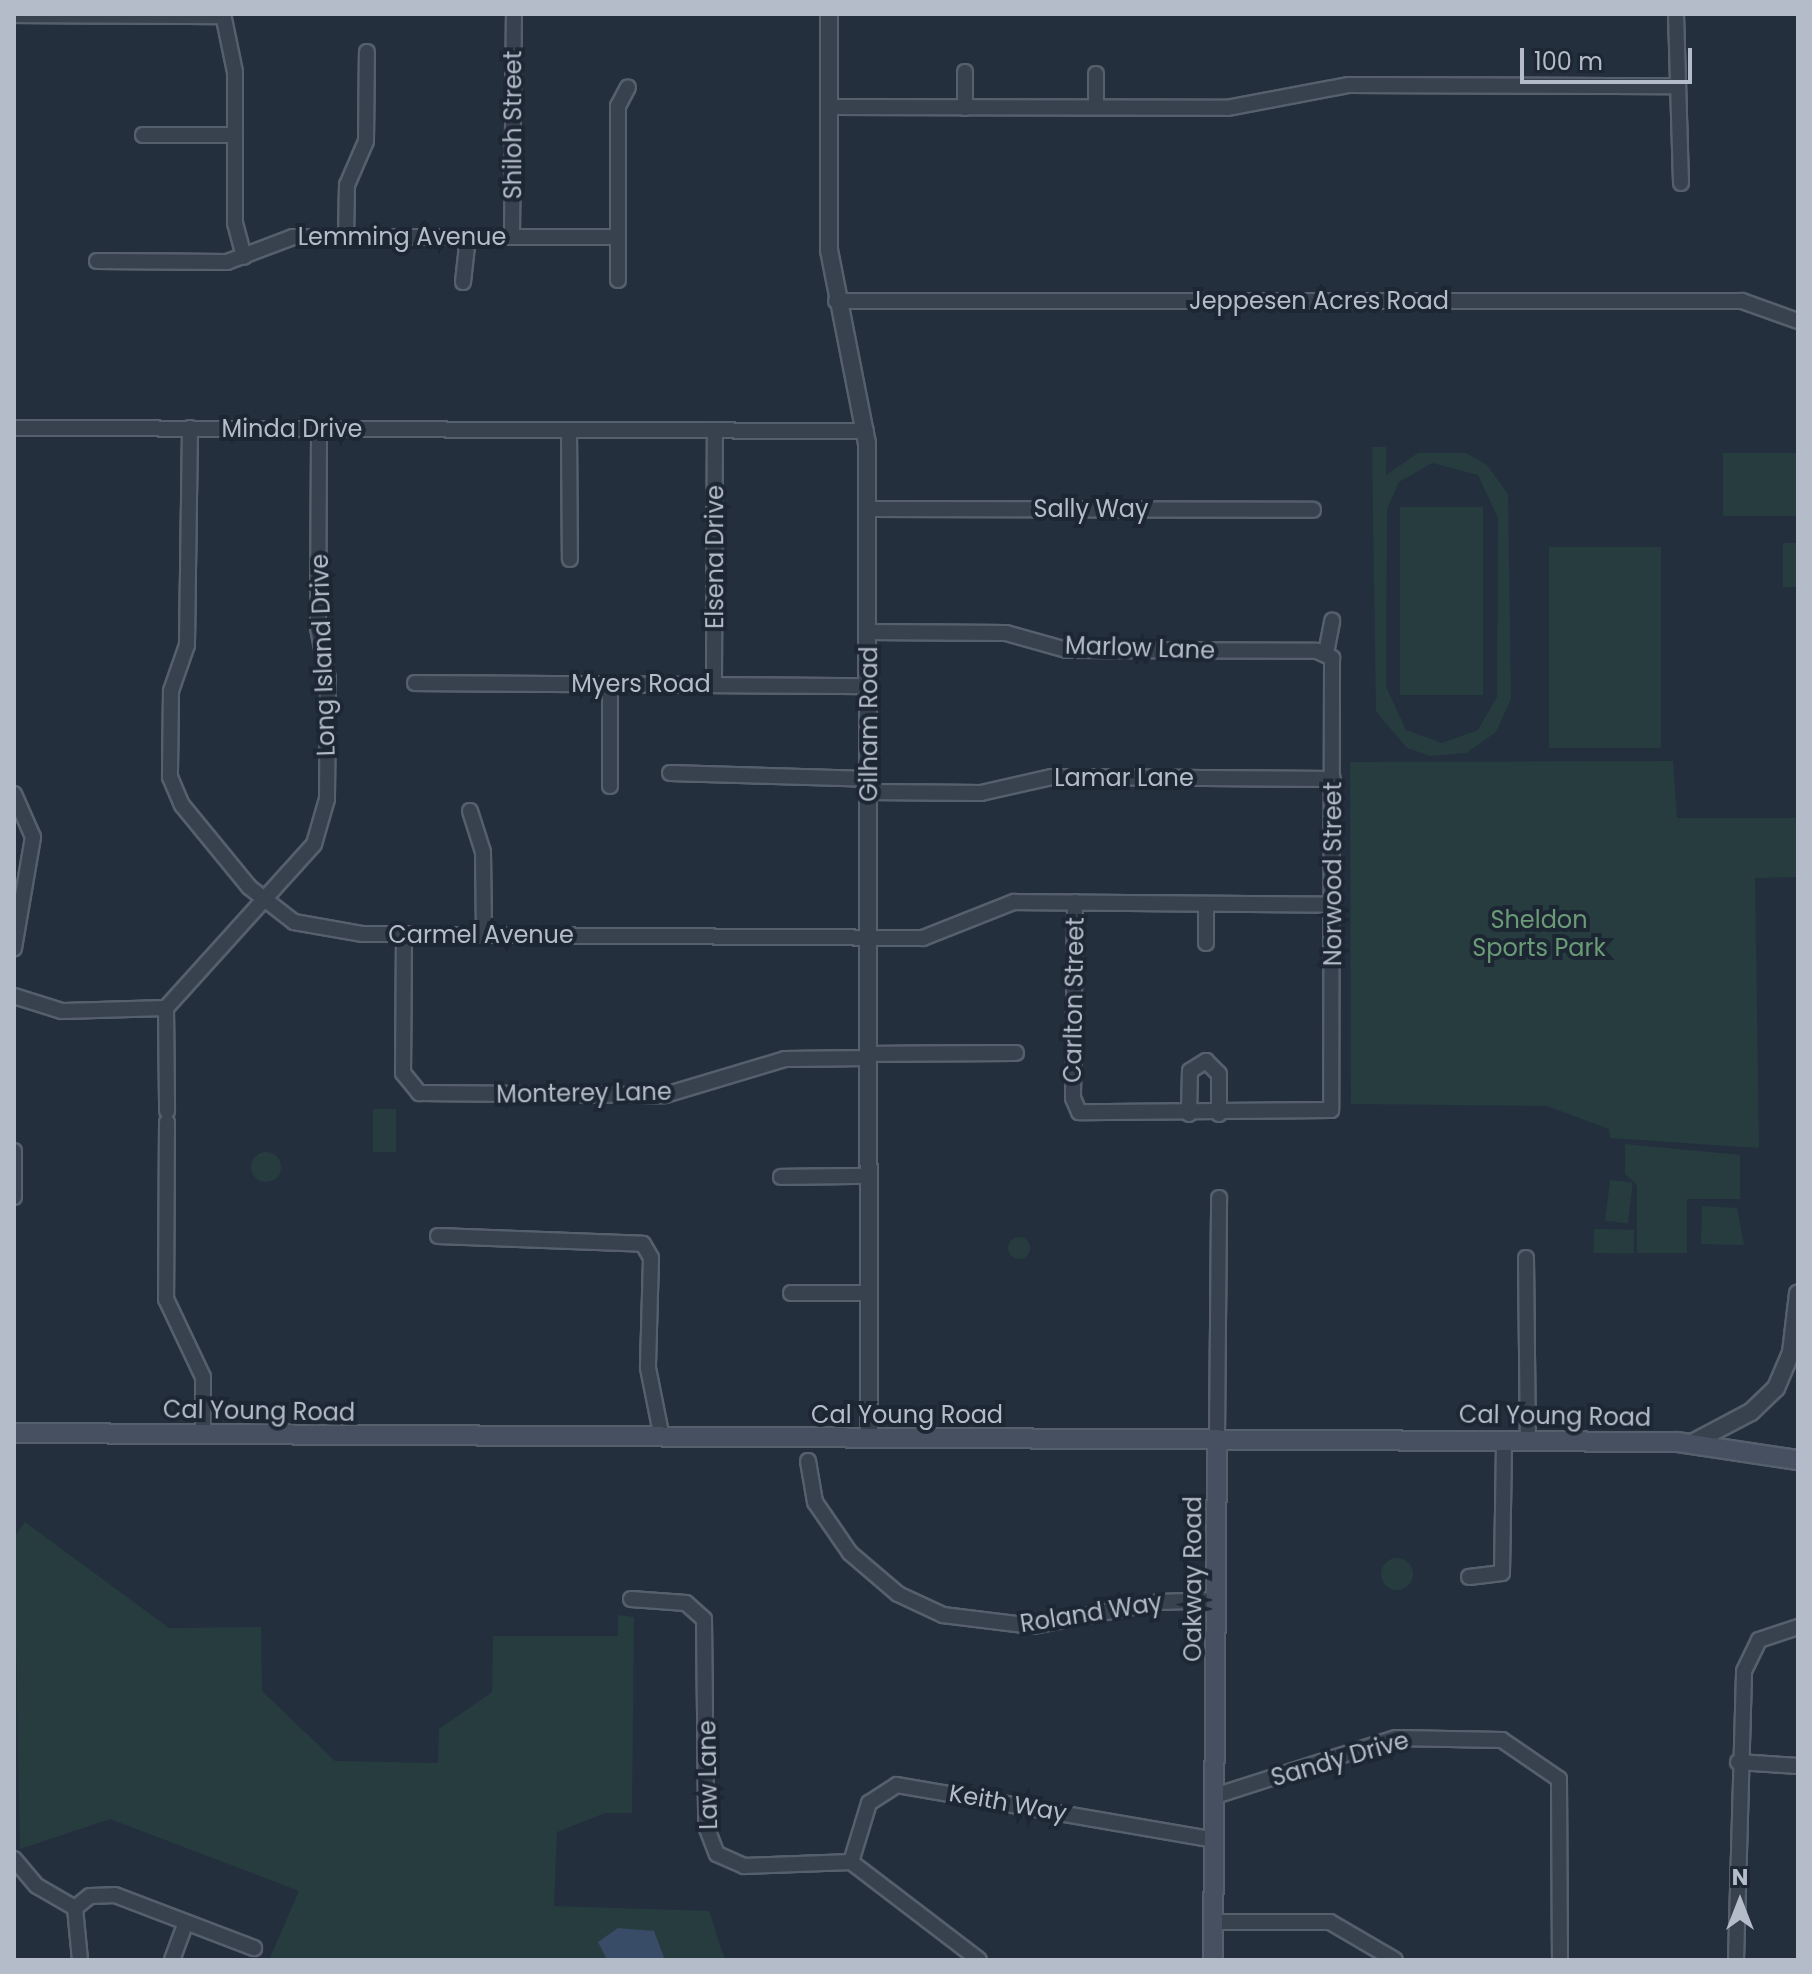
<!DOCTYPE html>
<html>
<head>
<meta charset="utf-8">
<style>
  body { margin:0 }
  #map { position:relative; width:1812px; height:1974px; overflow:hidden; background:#242f3e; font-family:Poppins,sans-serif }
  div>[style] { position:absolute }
  .green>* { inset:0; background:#263c3f; transform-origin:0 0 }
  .round { border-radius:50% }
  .water>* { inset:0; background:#394c67 }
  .roads { filter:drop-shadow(2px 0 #565f6c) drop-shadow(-2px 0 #565f6c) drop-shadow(0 2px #565f6c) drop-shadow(0 -2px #565f6c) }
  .minor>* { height:14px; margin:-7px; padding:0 7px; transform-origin:7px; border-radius:7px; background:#38414e }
  .tertiary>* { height:16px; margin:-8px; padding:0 8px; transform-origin:8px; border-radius:8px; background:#38414e }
  .secondary>* { height:18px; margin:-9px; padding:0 9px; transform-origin:9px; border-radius:9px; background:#465061 }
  span { translate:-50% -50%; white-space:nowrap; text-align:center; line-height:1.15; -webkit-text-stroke:8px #1d2633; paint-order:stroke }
  .street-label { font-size:24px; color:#b4bcc9 }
  .park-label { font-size:24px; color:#6b9a76 }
  .frame { position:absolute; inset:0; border:16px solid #b4bcc9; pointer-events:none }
  .north { position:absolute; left:1700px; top:1862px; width:80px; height:80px; -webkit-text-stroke:6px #1d2633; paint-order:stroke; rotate:0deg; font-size:22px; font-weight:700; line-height:32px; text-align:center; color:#b4bcc9 }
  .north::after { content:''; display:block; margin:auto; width:28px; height:36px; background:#b4bcc9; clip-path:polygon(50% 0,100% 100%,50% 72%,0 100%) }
  .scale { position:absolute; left:1520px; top:48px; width:172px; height:36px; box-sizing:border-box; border:4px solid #b4bcc9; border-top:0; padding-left:10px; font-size:24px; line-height:28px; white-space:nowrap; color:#b4bcc9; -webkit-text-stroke:6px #1d2633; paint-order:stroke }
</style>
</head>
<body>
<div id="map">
  <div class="green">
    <div style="clip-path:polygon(evenodd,1372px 447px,1386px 447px,1386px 475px,1418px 453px,1466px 453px,1487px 465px,1508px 494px,1511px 699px,1496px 732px,1466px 753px,1430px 756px,1407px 748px,1376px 711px,1372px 447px,1432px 463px,1478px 475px,1498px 518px,1497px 697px,1478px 730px,1442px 743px,1406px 730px,1386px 687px,1387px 509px,1399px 482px,1432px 463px)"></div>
    <div style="left:1798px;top:453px;width:63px;height:75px;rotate:90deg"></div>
    <div style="left:1400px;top:507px;width:83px;height:188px"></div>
    <div style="left:1783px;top:543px;width:15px;height:44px"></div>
    <div style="left:1661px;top:547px;width:201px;height:112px;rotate:90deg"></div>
    <div style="clip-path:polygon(1673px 761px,1677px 818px,1798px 818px,1798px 877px,1755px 878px,1759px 1148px,1610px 1138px,1609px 1129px,1547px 1106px,1351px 1104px,1350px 762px)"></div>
    <div style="left:373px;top:1109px;width:23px;height:43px"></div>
    <div style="clip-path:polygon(1625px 1144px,1740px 1155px,1740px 1199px,1687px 1199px,1687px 1253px,1637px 1253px,1637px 1185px,1625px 1174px)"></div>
    <div class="round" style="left:251px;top:1152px;width:30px;height:30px"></div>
    <div style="left:1610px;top:1180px;width:23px;height:41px;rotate:7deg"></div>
    <div style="clip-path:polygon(1702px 1206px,1737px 1208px,1744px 1245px,1701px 1244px)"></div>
    <div style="left:1594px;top:1229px;width:40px;height:24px;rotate:1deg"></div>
    <div class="round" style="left:1008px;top:1237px;width:22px;height:22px"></div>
    <div style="clip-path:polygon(25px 1522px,169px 1628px,261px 1627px,262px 1691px,335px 1761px,438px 1763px,439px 1729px,492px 1692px,493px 1636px,618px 1636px,618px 1615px,634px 1617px,632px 1813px,605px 1813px,557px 1832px,554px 1906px,709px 1911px,725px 1960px,269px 1960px,299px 1891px,110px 1819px,20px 1849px,14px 1537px)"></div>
    <div class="round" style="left:1381px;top:1558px;width:32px;height:32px"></div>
  </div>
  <div class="water">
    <div style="clip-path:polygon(618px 1928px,654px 1931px,665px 1960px,607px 1960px,598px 1942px)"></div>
  </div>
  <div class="roads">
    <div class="minor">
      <div style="left:223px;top:14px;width:59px;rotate:78.3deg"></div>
      <div style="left:235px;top:72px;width:151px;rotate:90deg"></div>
      <div style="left:235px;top:223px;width:35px;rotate:75deg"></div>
      <div style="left:1676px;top:14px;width:169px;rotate:88.3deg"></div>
      <div style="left:14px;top:15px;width:209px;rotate:0.3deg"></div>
      <div style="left:1096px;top:74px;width:33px;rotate:90deg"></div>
      <div style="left:829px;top:107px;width:398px;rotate:0.1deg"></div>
      <div style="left:1227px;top:108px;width:124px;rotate:-10.7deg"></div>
      <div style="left:1349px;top:85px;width:327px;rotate:0.2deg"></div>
      <div style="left:965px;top:108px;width:36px;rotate:-90deg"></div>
      <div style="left:143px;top:135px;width:91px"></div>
      <div style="left:346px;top:237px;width:52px;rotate:-88.9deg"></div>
      <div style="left:347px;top:185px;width:48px;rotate:-66.6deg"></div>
      <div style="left:366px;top:141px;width:89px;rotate:-89.4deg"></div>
      <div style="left:512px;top:237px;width:223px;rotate:-89.5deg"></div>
      <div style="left:97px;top:261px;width:130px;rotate:0.4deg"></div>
      <div style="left:227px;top:262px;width:71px;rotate:-20.7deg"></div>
      <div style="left:293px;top:237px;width:324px"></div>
      <div style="left:618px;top:280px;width:174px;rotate:-90deg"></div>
      <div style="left:618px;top:106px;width:21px;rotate:-62deg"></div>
      <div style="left:463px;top:282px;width:45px;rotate:-83.7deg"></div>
      <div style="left:836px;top:301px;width:906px"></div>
      <div style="left:1742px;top:301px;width:59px;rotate:19.7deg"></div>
      <div style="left:14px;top:428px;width:852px;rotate:0.2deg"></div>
      <div style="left:190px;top:428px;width:217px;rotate:90.8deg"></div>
      <div style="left:187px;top:645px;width:49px;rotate:109.2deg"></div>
      <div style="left:171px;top:691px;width:86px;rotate:90.7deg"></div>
      <div style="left:170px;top:777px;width:30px;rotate:67deg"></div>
      <div style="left:182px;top:805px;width:106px;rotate:50.7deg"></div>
      <div style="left:249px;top:887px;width:57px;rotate:37.9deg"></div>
      <div style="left:294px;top:922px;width:70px;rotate:9.9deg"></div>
      <div style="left:363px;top:934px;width:560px;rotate:0.41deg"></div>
      <div style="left:923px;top:938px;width:98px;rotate:-21.6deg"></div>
      <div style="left:1014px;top:902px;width:319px;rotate:0.5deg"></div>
      <div style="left:569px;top:430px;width:129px;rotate:89.6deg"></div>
      <div style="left:868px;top:509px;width:445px;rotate:0.1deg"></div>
      <div style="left:868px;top:632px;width:138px;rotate:0.4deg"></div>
      <div style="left:1006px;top:633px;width:63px;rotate:15.6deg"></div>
      <div style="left:1067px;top:650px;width:250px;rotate:0.2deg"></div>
      <div style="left:1317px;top:651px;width:17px;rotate:25deg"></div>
      <div style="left:1332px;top:658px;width:452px;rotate:90.1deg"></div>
      <div style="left:1331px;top:1110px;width:252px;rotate:179.5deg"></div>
      <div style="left:1079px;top:1112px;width:15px;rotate:-113deg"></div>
      <div style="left:1073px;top:1098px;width:196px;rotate:-89.4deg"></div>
      <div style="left:1326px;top:653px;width:33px;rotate:-79deg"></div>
      <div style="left:415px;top:683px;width:453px;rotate:0.4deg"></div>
      <div style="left:610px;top:684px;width:102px;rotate:90deg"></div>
      <div style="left:714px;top:685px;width:255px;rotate:-89.8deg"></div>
      <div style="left:670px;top:773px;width:198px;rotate:1.7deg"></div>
      <div style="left:869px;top:792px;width:112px;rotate:0.5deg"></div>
      <div style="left:981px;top:793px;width:73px;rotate:-12.7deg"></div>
      <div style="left:1052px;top:777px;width:281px;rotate:0.4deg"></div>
      <div style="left:14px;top:794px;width:47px;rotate:66.2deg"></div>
      <div style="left:33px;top:837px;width:113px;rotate:99.7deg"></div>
      <div style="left:470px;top:811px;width:43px;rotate:72.4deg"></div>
      <div style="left:483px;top:852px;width:82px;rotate:89.3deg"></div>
      <div style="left:404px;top:935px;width:138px;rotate:90.4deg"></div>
      <div style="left:403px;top:1073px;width:26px;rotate:51deg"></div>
      <div style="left:419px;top:1093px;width:246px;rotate:0.5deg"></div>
      <div style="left:665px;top:1095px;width:125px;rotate:-16.7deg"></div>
      <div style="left:785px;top:1059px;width:82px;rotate:-0.7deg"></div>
      <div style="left:1206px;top:943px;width:39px;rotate:-90deg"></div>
      <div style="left:14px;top:996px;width:50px;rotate:17.4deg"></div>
      <div style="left:62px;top:1011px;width:104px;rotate:-1.7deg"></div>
      <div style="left:166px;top:1008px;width:221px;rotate:-47.9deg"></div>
      <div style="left:314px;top:844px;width:47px;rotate:-73.9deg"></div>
      <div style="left:327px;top:799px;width:120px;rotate:-89.5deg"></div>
      <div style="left:328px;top:679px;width:52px;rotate:-101.1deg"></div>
      <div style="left:318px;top:628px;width:200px;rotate:-89.7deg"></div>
      <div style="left:166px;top:1008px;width:103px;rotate:89.4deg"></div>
      <div style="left:867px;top:1054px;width:149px;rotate:-0.4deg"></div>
      <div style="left:1189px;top:1114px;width:43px;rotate:-88.7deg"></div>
      <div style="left:1190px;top:1071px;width:19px;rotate:-32deg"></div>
      <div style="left:1206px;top:1061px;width:18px;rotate:45deg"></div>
      <div style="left:1219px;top:1074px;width:40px;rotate:90deg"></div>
      <div style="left:167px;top:1122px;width:177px;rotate:90.3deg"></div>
      <div style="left:166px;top:1299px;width:86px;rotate:64.6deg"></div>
      <div style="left:203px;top:1377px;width:57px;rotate:90deg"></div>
      <div style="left:14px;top:1151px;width:46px;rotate:90deg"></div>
      <div style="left:781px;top:1177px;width:86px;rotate:-0.7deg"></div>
      <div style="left:438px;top:1236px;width:205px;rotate:2.2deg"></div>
      <div style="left:643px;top:1244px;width:16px;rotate:60deg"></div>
      <div style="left:651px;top:1258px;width:110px;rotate:91.6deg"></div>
      <div style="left:648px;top:1368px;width:71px;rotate:78.7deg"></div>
      <div style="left:1526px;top:1258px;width:182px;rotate:89.4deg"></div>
      <div style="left:791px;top:1293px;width:78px"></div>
      <div style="left:1217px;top:1439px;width:241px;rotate:-89.5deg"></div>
      <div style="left:808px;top:1461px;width:42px;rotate:80.3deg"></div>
      <div style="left:815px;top:1502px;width:62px;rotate:55.5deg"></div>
      <div style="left:850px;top:1553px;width:63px;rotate:40.5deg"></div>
      <div style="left:898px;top:1594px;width:50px;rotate:25deg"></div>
      <div style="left:943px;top:1615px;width:90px;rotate:7deg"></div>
      <div style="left:1032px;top:1626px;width:129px;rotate:-10.7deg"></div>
      <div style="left:1159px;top:1602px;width:59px;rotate:-1.9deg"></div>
      <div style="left:1469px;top:1577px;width:33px;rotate:-7deg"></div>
      <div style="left:1502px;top:1573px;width:133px;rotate:-89.1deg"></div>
      <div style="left:631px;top:1599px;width:55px;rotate:4.2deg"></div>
      <div style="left:686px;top:1603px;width:24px;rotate:42deg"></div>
      <div style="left:704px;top:1619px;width:207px;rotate:89.4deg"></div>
      <div style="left:706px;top:1826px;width:30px;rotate:69deg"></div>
      <div style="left:717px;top:1854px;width:30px;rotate:24deg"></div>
      <div style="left:744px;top:1866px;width:107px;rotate:-2.1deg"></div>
      <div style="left:851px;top:1862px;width:161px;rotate:37.4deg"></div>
      <div style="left:1738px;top:1762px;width:60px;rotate:3.8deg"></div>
      <div style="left:1215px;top:1796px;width:190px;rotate:-17.8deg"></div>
      <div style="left:1396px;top:1738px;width:106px;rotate:1.1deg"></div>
      <div style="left:1502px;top:1740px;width:69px;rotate:34.4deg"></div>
      <div style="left:1559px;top:1779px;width:181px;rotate:89.7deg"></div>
      <div style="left:14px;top:1859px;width:35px;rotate:50deg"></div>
      <div style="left:37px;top:1886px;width:44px;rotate:30.1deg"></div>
      <div style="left:75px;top:1908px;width:52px;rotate:84.5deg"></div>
      <div style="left:851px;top:1862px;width:62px;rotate:-73deg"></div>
      <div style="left:869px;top:1803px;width:33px;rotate:-33deg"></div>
      <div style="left:897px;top:1785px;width:322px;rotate:9.8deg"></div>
      <div style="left:75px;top:1908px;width:19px;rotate:-39deg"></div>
      <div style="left:90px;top:1896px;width:25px;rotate:-2deg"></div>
      <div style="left:115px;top:1895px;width:149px;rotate:20.9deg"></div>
      <div style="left:1213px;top:1922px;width:117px"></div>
      <div style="left:1330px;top:1922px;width:75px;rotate:30.3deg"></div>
      <div style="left:172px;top:1960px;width:40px;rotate:-69.8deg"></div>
      <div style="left:1736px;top:1960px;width:289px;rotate:-88.4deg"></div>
      <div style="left:1744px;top:1671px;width:34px;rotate:-64deg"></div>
      <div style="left:1759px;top:1640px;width:41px;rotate:-18.4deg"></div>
    </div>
    <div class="tertiary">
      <div style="left:829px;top:14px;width:236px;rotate:90deg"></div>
      <div style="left:829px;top:250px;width:197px;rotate:78.9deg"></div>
      <div style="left:867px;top:443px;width:996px;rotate:89.88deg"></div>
      <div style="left:1694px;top:1442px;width:64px;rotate:-27.8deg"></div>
      <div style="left:1751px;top:1412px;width:35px;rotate:-44deg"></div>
      <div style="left:1776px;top:1388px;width:38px;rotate:-67deg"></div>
      <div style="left:1791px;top:1353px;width:60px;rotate:-83.3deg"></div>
    </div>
    <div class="secondary">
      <div style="left:14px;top:1433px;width:1663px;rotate:0.31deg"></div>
      <div style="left:1677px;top:1442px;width:122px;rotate:8.5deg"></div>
      <div style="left:1213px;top:1960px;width:521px;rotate:-89.56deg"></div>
    </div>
  </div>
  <div class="street-label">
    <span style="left:513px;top:125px;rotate:-90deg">Shiloh Street</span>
    <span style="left:402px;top:237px">Lemming Avenue</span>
    <span style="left:1319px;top:301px">Jeppesen Acres Road</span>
    <span style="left:292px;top:429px">Minda Drive</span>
    <span style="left:1091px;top:509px">Sally Way</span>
    <span style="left:715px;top:557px;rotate:-90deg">Elsena Drive</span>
    <span style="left:1140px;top:648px;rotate:2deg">Marlow Lane</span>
    <span style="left:323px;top:655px;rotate:-92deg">Long Island Drive</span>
    <span style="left:641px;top:684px">Myers Road</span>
    <span style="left:869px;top:724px;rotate:-90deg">Gilham Road</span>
    <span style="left:1124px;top:778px">Lamar Lane</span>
    <span style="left:1333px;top:874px;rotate:-90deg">Norwood Street</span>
    <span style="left:481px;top:935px">Carmel Avenue</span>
    <span style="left:1074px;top:1000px;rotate:-89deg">Carlton Street</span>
    <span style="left:584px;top:1093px;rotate:-1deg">Monterey Lane</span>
    <span style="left:259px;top:1411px;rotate:1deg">Cal Young Road</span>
    <span style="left:907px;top:1415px">Cal Young Road</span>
    <span style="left:1555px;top:1416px;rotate:1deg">Cal Young Road</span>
    <span style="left:1193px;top:1579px;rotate:-90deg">Oakway Road</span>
    <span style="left:1091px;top:1613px;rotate:-9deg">Roland Way</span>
    <span style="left:1340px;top:1759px;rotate:-16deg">Sandy Drive</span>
    <span style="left:708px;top:1775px;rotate:-91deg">Law Lane</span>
    <span style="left:1008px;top:1803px;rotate:10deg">Keith Way</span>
  </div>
  <div class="park-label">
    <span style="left:1539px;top:934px">Sheldon<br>Sports Park</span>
  </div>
  <div class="frame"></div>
  <div class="north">N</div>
  <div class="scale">100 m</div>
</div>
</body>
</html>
